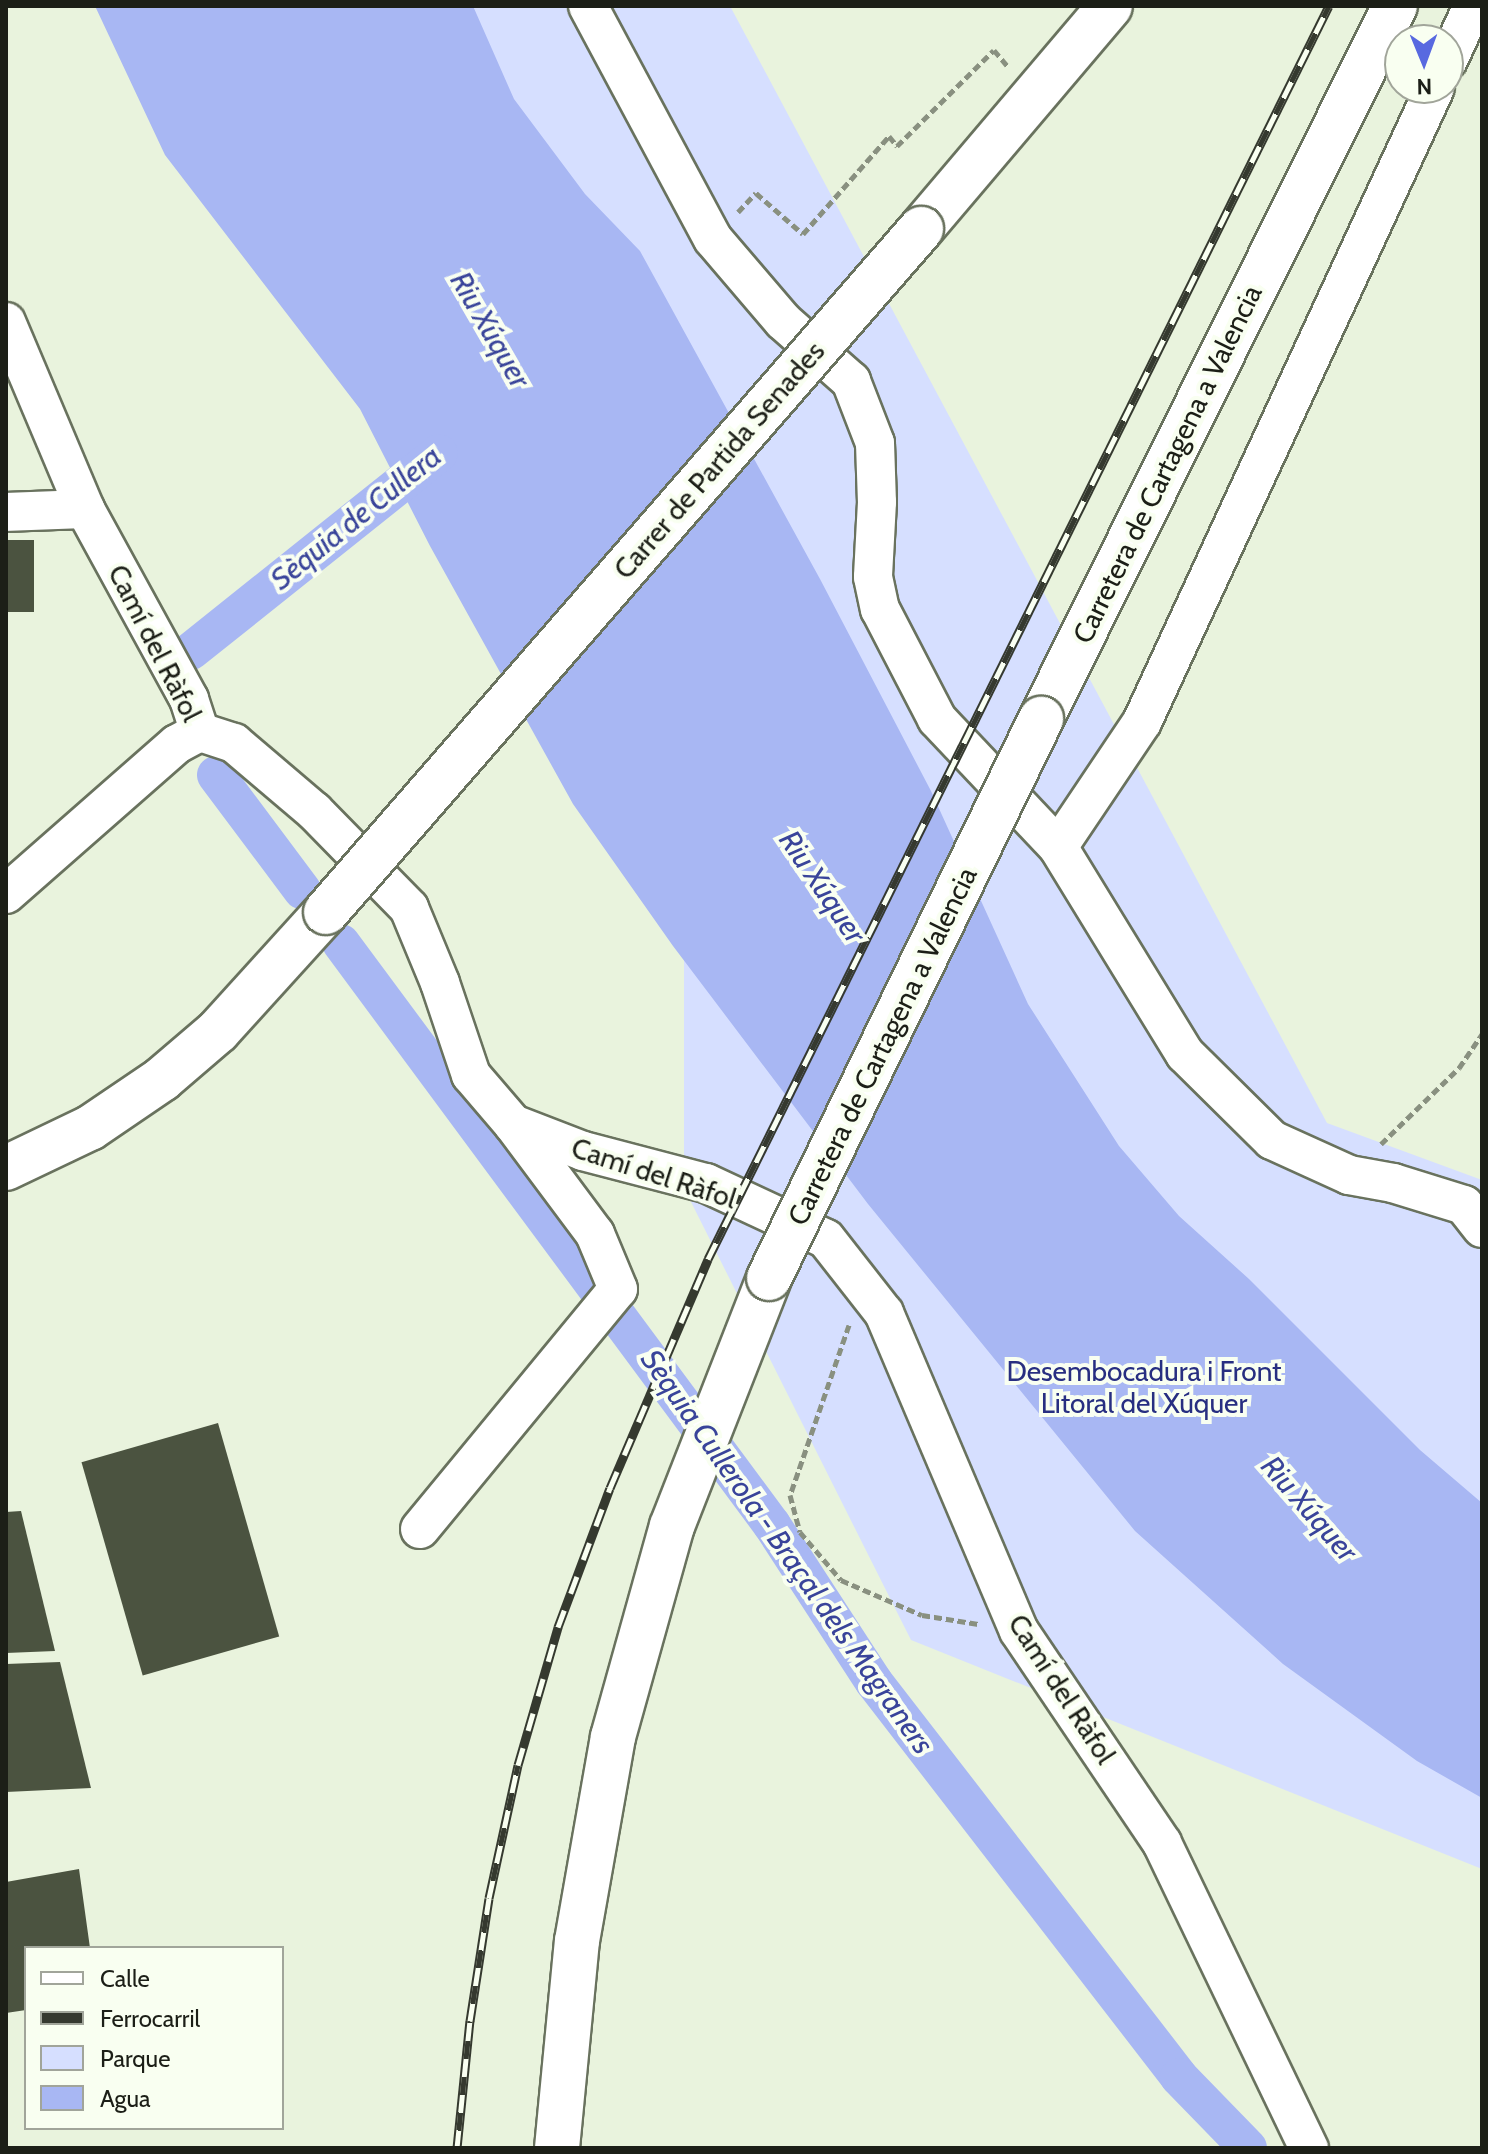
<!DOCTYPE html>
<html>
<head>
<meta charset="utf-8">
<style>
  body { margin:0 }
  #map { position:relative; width:1488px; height:2154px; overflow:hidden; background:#e9f3dd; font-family:Cabin,sans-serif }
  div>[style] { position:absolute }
  .green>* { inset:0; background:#d6dfff }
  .water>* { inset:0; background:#a8b7f3 }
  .canal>* { height:38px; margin:-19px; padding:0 19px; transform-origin:19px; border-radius:19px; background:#a8b7f3 }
  .building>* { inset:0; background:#4b5340; transform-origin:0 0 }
  .path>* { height:5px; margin-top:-2.5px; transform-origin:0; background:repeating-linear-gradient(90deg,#899080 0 8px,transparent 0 12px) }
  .roads { filter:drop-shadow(2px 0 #69725e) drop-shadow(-2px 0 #69725e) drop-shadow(0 2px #69725e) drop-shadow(0 -2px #69725e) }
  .street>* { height:38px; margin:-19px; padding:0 19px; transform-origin:19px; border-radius:19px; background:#fff }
  .secondary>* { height:44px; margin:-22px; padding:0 22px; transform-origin:22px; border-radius:22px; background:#fff }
  .highway>* { height:44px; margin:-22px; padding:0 22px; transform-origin:22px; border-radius:22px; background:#fff }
  .rail>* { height:9px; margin-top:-4.5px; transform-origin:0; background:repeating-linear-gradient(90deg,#f9fff1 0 18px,#35392f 0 36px); box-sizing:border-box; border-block:2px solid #35392f }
  .bridges { filter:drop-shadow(2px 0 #69725e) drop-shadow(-2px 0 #69725e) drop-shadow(0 2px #69725e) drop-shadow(0 -2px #69725e) }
  .secondary-bridge>* { height:44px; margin:-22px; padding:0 22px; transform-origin:22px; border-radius:22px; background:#fff }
  .highway-bridge>* { height:44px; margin:-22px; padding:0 22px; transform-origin:22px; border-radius:22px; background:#fff }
  span { translate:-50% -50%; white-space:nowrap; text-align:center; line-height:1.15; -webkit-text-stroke:8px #f9fff1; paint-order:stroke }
  .street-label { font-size:28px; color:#1c1f17 }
  .park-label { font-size:28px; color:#272e81 }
  .water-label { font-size:30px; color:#39449a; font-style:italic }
  .frame { position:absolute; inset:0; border:8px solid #1c1f17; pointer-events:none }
  .legend { position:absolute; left:24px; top:1946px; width:260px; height:184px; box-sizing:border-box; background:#f9fff1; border:2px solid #a1a59a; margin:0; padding:10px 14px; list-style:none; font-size:24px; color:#1c1f17 }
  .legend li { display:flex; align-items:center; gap:16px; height:40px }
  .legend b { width:40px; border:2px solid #a1a59a }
  .north { position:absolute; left:1384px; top:24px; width:80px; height:80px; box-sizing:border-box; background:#f9fff1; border:2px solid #a1a59a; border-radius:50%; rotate:179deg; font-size:22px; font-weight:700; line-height:32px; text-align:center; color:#1c1f17 }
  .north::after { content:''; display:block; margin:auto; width:28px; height:36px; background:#5869e0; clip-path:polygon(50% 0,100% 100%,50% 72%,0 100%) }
</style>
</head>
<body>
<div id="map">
  <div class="green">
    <div style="clip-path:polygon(183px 6px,730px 6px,1327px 1123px,1482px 1180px,1482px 1869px,911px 1640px,684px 1188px,684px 936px)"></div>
  </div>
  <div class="water">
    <div style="clip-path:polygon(95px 6px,473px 6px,514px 99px,585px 194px,640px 251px,820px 579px,931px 791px,1028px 1004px,1119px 1146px,1179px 1216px,1249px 1279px,1420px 1450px,1482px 1503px,1482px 1798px,1417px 1761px,1283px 1664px,1135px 1531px,868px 1204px,673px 946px,573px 804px,430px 546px,360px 409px,165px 155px)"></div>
  </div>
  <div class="canal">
    <div style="left:191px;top:651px;width:317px;rotate:-38.6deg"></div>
    <div style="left:216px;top:775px;width:144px;rotate:53.2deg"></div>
    <div style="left:341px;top:943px;width:724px;rotate:53.48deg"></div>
    <div style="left:772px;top:1525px;width:187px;rotate:57deg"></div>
    <div style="left:874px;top:1682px;width:499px;rotate:52.3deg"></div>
    <div style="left:1179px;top:2077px;width:99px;rotate:45.8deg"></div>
  </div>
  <div class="building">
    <div style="left:6px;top:540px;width:28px;height:72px"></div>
    <div style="left:218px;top:1423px;width:222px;height:142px;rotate:74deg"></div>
    <div style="clip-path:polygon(21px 1511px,55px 1651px,6px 1653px,6px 1512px)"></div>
    <div style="clip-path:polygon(60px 1662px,91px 1788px,6px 1792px,6px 1664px)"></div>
    <div style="clip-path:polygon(79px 1869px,90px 1948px,26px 1948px,26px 2010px,6px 2013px,6px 1882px)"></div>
  </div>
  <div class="path">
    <div style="left:738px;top:212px;width:26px;rotate:-47deg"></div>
    <div style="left:756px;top:193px;width:62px;rotate:41.1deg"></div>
    <div style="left:803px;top:234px;width:130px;rotate:-48.7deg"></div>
    <div style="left:889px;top:136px;width:13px;rotate:51deg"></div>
    <div style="left:897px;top:146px;width:136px;rotate:-44.7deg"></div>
    <div style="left:994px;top:50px;width:23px;rotate:50deg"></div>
    <div style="left:1381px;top:1144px;width:109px;rotate:-44.3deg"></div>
    <div style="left:1459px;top:1068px;width:41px;rotate:-55.9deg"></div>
    <div style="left:849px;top:1325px;width:180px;rotate:109.1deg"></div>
    <div style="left:790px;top:1495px;width:38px;rotate:75deg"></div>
    <div style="left:800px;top:1532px;width:63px;rotate:49.5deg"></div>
    <div style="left:841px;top:1580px;width:88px;rotate:23.4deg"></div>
    <div style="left:922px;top:1615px;width:57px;rotate:9.1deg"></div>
  </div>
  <div class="roads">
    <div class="street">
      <div style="left:588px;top:6px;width:264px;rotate:61.8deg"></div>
      <div style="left:713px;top:239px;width:108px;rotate:49.5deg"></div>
      <div style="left:783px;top:321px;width:91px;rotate:41.4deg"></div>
      <div style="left:851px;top:381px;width:66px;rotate:68.8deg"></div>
      <div style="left:875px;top:443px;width:59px;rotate:88.1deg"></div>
      <div style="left:877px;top:502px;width:75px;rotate:93.1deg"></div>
      <div style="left:873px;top:577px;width:33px;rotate:78deg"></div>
      <div style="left:880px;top:609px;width:124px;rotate:62.6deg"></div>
      <div style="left:937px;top:719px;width:176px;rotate:46.6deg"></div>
      <div style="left:1058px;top:847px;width:243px;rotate:58.5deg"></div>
      <div style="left:1185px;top:1054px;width:122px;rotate:44.7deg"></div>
      <div style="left:1272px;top:1140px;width:85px;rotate:24.4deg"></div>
      <div style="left:1349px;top:1175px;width:45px;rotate:10.3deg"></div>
      <div style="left:1393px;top:1183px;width:74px;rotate:17.2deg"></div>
      <div style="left:1464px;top:1205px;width:29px;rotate:52deg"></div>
      <div style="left:1448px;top:60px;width:60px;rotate:-65.2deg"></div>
      <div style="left:6px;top:322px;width:203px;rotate:67.1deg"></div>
      <div style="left:85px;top:509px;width:217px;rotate:61.3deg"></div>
      <div style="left:189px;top:699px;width:35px;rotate:72deg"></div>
      <div style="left:6px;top:512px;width:79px;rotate:-2.2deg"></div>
      <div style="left:200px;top:732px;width:36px;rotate:18deg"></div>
      <div style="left:234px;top:743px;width:105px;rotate:40.4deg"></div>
      <div style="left:314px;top:811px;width:136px;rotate:45.6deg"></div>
      <div style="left:409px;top:908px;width:81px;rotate:67.5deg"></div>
      <div style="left:440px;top:983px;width:97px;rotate:71.4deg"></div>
      <div style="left:471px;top:1075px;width:65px;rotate:49.4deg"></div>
      <div style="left:513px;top:1124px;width:75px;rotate:21.1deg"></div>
      <div style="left:583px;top:1151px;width:127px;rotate:14.6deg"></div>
      <div style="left:706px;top:1183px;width:132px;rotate:25deg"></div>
      <div style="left:826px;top:1239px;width:94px;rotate:51.9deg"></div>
      <div style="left:884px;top:1313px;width:345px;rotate:67deg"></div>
      <div style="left:1019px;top:1631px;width:256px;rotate:56deg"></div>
      <div style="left:1162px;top:1843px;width:339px;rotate:64.3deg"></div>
      <div style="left:1058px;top:847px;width:151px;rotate:-56.1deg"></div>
      <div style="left:1142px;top:722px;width:698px;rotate:-65.2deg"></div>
      <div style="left:6px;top:894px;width:227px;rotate:-41.3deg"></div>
      <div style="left:177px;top:744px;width:26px;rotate:-28deg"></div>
      <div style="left:420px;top:1529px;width:311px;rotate:-50.5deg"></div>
      <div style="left:618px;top:1289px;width:60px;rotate:-112.7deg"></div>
      <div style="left:595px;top:1234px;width:137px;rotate:-126.7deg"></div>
    </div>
    <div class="secondary">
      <div style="left:921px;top:229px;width:292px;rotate:-49.7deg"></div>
      <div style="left:6px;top:1168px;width:93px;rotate:-25.5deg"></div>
      <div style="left:90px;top:1128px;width:87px;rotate:-34.2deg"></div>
      <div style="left:162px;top:1079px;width:74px;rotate:-40.6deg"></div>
      <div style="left:218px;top:1031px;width:161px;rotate:-47.8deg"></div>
    </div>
    <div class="highway">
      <div style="left:1041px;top:719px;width:796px;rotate:-63.6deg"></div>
      <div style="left:557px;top:2148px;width:208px;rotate:-84.5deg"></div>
      <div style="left:577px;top:1941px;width:207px;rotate:-80deg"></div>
      <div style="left:613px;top:1737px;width:219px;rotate:-74.4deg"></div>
      <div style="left:672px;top:1526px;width:266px;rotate:-68.6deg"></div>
    </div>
  </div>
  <div class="rail">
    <div style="left:457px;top:2148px;width:128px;rotate:-84.2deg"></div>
    <div style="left:470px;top:2021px;width:124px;rotate:-81.2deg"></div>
    <div style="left:489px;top:1898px;width:136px;rotate:-77.7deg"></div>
    <div style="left:518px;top:1765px;width:144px;rotate:-73.8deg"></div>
    <div style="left:558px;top:1627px;width:148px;rotate:-69.5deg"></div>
    <div style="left:610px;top:1488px;width:249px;rotate:-66.8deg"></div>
    <div style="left:708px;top:1259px;width:1398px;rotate:-63.64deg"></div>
  </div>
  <div class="bridges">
    <div class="secondary-bridge">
      <div style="left:326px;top:912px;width:906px;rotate:-48.94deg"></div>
    </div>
    <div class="highway-bridge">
      <div style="left:769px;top:1278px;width:622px;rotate:-64.05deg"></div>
    </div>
  </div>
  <div class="street-label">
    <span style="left:719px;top:460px;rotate:-49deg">Carrer de Partida Senades</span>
    <span style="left:1167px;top:464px;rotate:-64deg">Carretera de Cartagena a Valencia</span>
    <span style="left:155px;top:643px;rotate:63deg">Camí del Ràfol</span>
    <span style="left:882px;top:1046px;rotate:-64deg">Carretera de Cartagena a Valencia</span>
    <span style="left:654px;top:1173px;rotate:18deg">Camí del Ràfol</span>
    <span style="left:1062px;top:1689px;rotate:57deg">Camí del Ràfol</span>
  </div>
  <div class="park-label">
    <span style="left:1144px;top:1387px">Desembocadura i Front<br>Litoral del Xúquer</span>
  </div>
  <div class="water-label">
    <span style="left:490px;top:330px;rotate:60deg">Riu Xúquer</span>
    <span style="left:356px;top:518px;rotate:-39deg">Sèquia de Cullera</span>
    <span style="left:822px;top:887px;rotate:56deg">Riu Xúquer</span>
    <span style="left:1309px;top:1509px;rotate:49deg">Riu Xúquer</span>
    <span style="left:787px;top:1552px;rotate:55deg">Sèquia Cullerola - Braçal dels Magraners</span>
  </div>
  <div class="frame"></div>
  <ul class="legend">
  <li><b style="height:10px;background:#fff"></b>Calle</li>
  <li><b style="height:10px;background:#35392f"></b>Ferrocarril</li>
  <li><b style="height:22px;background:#d6dfff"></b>Parque</li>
  <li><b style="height:22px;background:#a8b7f3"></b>Agua</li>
  </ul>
  <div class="north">N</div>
</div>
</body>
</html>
